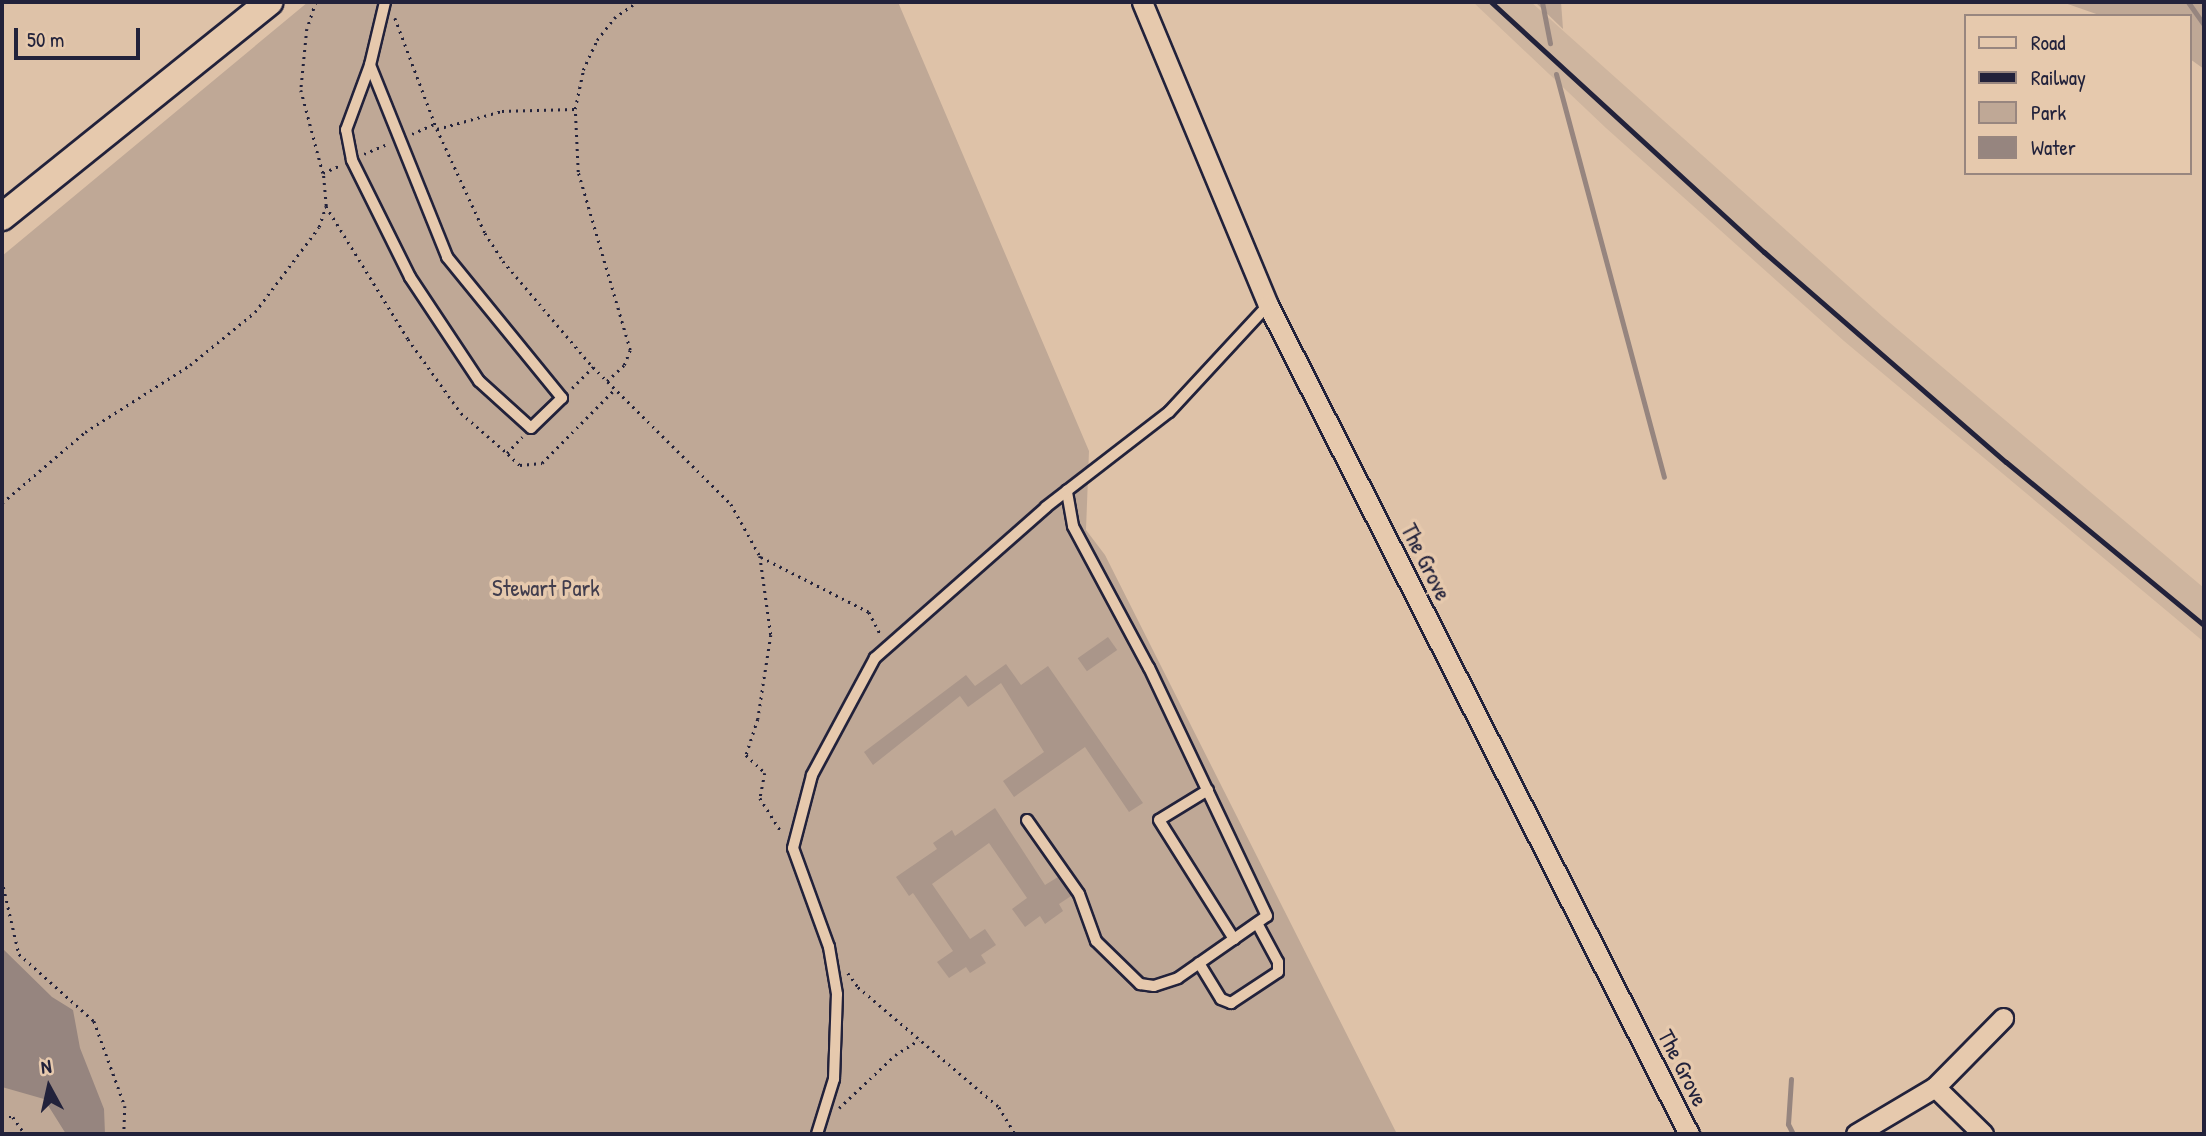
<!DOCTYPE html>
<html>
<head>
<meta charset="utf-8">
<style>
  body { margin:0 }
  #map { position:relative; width:2206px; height:1136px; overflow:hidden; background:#dec2a8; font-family:"Patrick Hand",sans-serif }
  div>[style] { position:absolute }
  .built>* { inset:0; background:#ceb59f }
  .green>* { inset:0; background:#bfa896 }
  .water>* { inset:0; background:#96857f }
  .stream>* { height:5px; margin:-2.5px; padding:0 2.5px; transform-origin:2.5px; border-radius:2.5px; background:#96857f }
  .building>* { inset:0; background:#aa968a; transform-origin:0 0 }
  .path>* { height:2.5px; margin-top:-1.25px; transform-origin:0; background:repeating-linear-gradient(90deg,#22223b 0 2px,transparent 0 7px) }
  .roads { filter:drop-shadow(2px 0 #22223b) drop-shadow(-2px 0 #22223b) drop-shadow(0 2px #22223b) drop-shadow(0 -2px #22223b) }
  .lane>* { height:10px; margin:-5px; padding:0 5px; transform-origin:5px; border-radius:5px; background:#e6c9ad }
  .street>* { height:19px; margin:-9.5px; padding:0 9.5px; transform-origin:9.5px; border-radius:9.5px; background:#e6c9ad }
  .secondary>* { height:26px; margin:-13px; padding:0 13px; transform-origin:13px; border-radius:13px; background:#e6c9ad }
  .rail>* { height:5px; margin:-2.5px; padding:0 2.5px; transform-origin:2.5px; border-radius:2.5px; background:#22223b }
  span { translate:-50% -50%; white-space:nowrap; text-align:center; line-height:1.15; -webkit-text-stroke:7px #e6c9ad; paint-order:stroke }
  .street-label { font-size:23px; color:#22223b }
  .park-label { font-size:23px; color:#413d4d }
  .frame { position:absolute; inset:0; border:4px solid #22223b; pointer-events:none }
  .legend { position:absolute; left:1964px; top:14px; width:228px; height:161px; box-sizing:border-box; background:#e6c9ad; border:2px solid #98867f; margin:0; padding:9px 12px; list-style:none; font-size:21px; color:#22223b }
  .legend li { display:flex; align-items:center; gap:14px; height:35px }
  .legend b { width:35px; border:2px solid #98867f }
  .north { position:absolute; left:14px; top:1052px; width:70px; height:70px; -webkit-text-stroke:5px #e6c9ad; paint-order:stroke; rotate:352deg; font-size:19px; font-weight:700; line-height:28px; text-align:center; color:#22223b }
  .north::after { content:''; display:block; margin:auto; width:24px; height:32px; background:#22223b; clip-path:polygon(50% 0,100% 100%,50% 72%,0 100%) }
  .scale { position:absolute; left:14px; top:28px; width:126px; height:32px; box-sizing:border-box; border:4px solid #22223b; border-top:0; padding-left:9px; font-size:21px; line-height:24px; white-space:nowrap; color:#22223b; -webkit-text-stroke:5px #e6c9ad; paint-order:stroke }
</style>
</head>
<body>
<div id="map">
  <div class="built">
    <div style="clip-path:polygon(1473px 2px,1531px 2px,1883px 317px,2204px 588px,2204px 642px,1844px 341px,1606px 128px)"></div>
  </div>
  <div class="green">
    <div style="clip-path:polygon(308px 2px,898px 2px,1089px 451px,1086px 530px,1105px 555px,1397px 1134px,2px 1134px,2px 256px)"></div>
    <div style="clip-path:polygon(1535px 2px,1561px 2px,1563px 29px)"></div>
    <div style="clip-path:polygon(2062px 2px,2204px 2px,2204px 69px,2190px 59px,2190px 16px,2102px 16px)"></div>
  </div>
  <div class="water">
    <div style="clip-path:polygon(2px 948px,52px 997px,73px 1010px,80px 1048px,104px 1109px,105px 1134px,66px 1134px,44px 1099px,2px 1087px)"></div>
  </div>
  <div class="stream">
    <div style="left:1542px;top:2px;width:42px;rotate:79deg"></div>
    <div style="left:2188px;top:2px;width:28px;rotate:55deg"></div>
    <div style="left:1556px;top:74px;width:417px;rotate:75deg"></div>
    <div style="left:1791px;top:1079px;width:45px;rotate:93.8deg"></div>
    <div style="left:1788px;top:1124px;width:11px;rotate:63deg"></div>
  </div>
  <div class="building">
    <div style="left:1108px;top:637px;width:16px;height:37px;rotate:55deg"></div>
    <div style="clip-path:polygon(1006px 664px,1021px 685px,1048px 666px,1143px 803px,1129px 812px,1085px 747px,1014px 797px,1003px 781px,1044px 752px,1001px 683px,968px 707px,960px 696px,873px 765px,864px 752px,966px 675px,975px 686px)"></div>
    <div style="clip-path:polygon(995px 808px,1045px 885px,1058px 877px,1071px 896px,1059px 904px,1063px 911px,1045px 924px,1040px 916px,1025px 927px,1012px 909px,1027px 898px,989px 843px,932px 884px,970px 939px,985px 929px,996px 945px,981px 955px,986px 963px,970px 973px,966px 967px,949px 978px,937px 962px,953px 951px,913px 893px,909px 896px,896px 877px,937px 849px,933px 843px,952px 830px,955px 836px)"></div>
  </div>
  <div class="path">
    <div style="left:316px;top:2px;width:28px;rotate:108deg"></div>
    <div style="left:307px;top:29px;width:61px;rotate:95.6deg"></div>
    <div style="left:301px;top:90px;width:86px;rotate:75.2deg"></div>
    <div style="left:395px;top:18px;width:119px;rotate:69.3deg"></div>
    <div style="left:437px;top:129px;width:115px;rotate:65.2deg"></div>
    <div style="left:485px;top:233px;width:33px;rotate:57deg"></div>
    <div style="left:503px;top:261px;width:139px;rotate:49.7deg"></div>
    <div style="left:593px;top:367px;width:194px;rotate:44.8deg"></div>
    <div style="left:731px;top:504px;width:60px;rotate:60.9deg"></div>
    <div style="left:760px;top:556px;width:80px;rotate:82.1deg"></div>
    <div style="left:771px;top:635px;width:85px;rotate:98.8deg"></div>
    <div style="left:758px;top:719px;width:38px;rotate:108deg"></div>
    <div style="left:746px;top:755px;width:26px;rotate:43deg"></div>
    <div style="left:765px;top:773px;width:25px;rotate:101deg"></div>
    <div style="left:760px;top:798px;width:41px;rotate:57.8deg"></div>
    <div style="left:437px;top:129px;width:67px;rotate:-15.5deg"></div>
    <div style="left:502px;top:111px;width:73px;rotate:-1.6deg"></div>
    <div style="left:412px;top:134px;width:24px;rotate:-24deg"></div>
    <div style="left:364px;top:154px;width:23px;rotate:-23deg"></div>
    <div style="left:326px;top:206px;width:156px;rotate:58.3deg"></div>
    <div style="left:408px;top:339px;width:91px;rotate:54.4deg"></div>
    <div style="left:461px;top:413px;width:61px;rotate:41deg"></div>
    <div style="left:507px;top:453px;width:22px;rotate:-47deg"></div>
    <div style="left:607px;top:381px;width:23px;rotate:-43deg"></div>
    <div style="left:624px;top:365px;width:16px;rotate:-68deg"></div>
    <div style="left:630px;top:350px;width:185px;rotate:-106.3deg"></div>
    <div style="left:578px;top:172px;width:63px;rotate:-92.7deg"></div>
    <div style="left:575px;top:109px;width:40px;rotate:-78deg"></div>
    <div style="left:583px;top:70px;width:33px;rotate:-65deg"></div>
    <div style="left:597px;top:40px;width:28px;rotate:-52deg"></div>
    <div style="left:614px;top:18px;width:28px;rotate:-35deg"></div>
    <div style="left:572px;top:388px;width:30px;rotate:-45deg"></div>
    <div style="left:508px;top:454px;width:16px;rotate:43deg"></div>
    <div style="left:520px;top:465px;width:22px;rotate:-5deg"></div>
    <div style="left:542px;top:463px;width:104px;rotate:-45.4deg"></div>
    <div style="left:2px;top:503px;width:109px;rotate:-40.5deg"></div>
    <div style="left:85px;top:432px;width:125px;rotate:-32.5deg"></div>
    <div style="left:190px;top:365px;width:84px;rotate:-39.2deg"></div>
    <div style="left:255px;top:312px;width:106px;rotate:-53deg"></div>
    <div style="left:319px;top:227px;width:22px;rotate:-72deg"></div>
    <div style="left:326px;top:206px;width:33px;rotate:-95deg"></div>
    <div style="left:323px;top:173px;width:17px;rotate:-24deg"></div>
    <div style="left:761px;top:557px;width:121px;rotate:27deg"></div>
    <div style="left:869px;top:612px;width:25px;rotate:63deg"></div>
    <div style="left:2px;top:880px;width:76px;rotate:77.1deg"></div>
    <div style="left:19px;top:954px;width:101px;rotate:41.8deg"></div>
    <div style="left:94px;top:1021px;width:90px;rotate:70deg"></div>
    <div style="left:125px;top:1106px;width:28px;rotate:92deg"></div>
    <div style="left:848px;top:973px;width:17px;rotate:54deg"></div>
    <div style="left:858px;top:987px;width:185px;rotate:40.4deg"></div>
    <div style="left:999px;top:1107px;width:31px;rotate:59deg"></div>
    <div style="left:839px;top:1108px;width:77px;rotate:-43.4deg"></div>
    <div style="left:895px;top:1055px;width:28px;rotate:-32deg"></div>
    <div style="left:2px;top:1117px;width:11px"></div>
    <div style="left:13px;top:1117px;width:21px;rotate:55deg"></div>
  </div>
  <div class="roads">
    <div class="lane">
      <div style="left:370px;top:65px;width:207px;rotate:68.1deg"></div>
      <div style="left:447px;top:257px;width:182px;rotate:50.8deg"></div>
      <div style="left:562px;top:398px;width:43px;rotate:135.9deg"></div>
      <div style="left:531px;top:428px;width:70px;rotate:-137.9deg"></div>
      <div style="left:479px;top:381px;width:125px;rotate:-123.6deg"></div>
      <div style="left:410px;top:277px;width:131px;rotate:-116.4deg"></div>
      <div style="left:352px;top:160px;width:31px;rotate:-101deg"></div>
      <div style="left:346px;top:130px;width:69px;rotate:-69.7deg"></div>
      <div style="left:370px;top:65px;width:65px;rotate:-76.6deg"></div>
      <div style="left:1208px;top:790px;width:57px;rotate:148.5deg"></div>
      <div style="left:1159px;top:820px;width:141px;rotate:57.8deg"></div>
      <div style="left:1027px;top:820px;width:90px;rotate:54.9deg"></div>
      <div style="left:1079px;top:894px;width:50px;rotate:70.1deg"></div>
      <div style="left:1096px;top:941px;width:62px;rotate:44.3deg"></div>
      <div style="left:1140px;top:984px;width:14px;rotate:8deg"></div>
      <div style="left:1154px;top:986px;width:25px;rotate:-18deg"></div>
      <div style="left:1178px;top:978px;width:108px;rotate:-34.9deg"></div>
      <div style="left:1267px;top:916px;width:275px;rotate:-115.4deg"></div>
      <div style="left:1149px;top:668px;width:161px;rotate:-118.2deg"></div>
      <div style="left:1073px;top:526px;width:36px;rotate:-100deg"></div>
      <div style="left:1199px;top:963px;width:42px;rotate:58.6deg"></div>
      <div style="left:1221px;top:999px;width:11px;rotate:22deg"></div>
      <div style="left:1231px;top:1003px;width:56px;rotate:-33.4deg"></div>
      <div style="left:1278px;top:972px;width:10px;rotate:-90deg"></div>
      <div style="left:1278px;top:962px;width:44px;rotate:-118.3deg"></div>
      <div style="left:817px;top:1134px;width:58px;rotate:-72.8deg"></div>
      <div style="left:834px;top:1079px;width:85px;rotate:-88deg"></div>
      <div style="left:837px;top:994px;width:48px;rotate:-99.7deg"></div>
      <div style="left:829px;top:947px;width:105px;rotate:-110deg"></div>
      <div style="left:793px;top:848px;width:75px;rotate:-75.4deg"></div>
      <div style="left:812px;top:775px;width:133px;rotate:-61.7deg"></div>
      <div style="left:875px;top:658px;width:228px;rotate:-41.4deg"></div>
      <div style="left:1046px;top:507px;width:155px;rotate:-37.7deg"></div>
      <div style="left:1169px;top:412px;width:146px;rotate:-47.2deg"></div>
    </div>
    <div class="street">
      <div style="left:1142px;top:2px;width:328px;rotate:67.4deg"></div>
      <div style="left:1268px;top:305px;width:930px;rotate:63.08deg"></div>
      <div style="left:1935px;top:1087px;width:67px;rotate:44.4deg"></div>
      <div style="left:1856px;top:1134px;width:92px;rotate:-30.7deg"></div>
      <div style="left:1935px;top:1087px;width:97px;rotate:-45.4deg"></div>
    </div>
    <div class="secondary">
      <div style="left:2px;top:217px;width:343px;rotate:-38.8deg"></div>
    </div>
  </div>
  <div class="rail">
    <div style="left:1491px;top:2px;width:370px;rotate:42.5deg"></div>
    <div style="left:1764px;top:252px;width:320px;rotate:41deg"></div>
    <div style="left:2006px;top:462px;width:256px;rotate:39.5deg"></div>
  </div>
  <div class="street-label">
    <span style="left:1426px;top:562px;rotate:63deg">The Grove</span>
    <span style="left:1683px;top:1068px;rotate:63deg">The Grove</span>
  </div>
  <div class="park-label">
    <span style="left:546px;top:588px">Stewart Park</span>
  </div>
  <div class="frame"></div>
  <ul class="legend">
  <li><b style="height:9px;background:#e6c9ad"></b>Road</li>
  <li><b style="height:9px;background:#22223b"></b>Railway</li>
  <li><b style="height:19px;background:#bfa896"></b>Park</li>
  <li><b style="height:19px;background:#96857f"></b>Water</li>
  </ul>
  <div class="north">N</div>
  <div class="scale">50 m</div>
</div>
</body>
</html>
